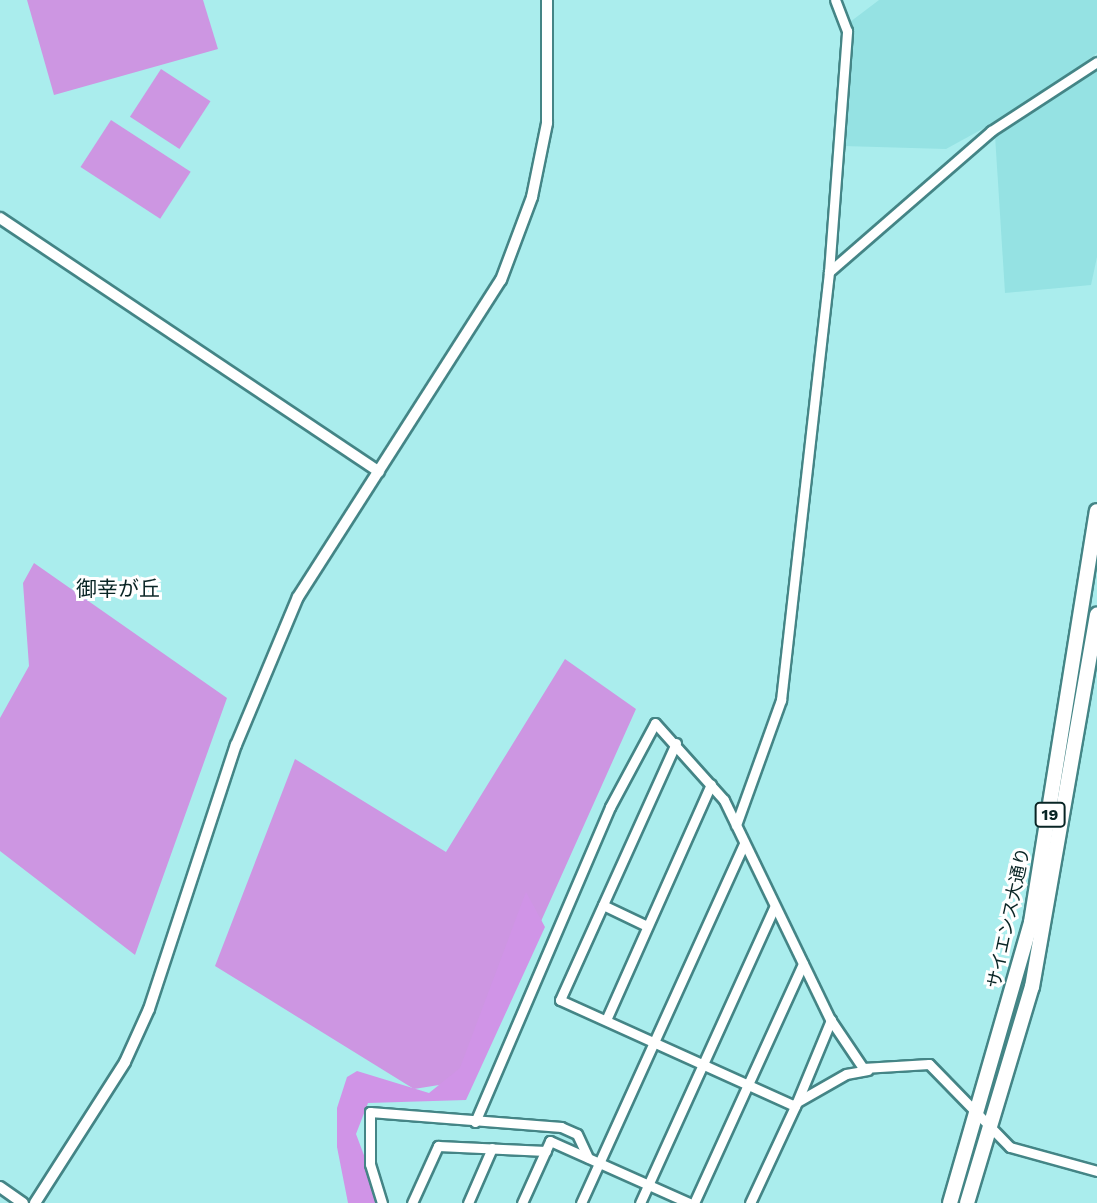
<!DOCTYPE html>
<html>
<head>
<meta charset="utf-8">
<style>
  body { margin:0 }
  #map { position:relative; width:1097px; height:1203px; overflow:hidden; background:#aaeded; font-family:"Work Sans","Noto Sans JP",sans-serif }
  div>[style] { position:absolute }
  .built>* { inset:0; background:#95e2e3 }
  .green>* { inset:0; background:#cd96e2; transform-origin:0 0 }
  .forest>* { inset:0; background:#d094e7 }
  .roads { filter:drop-shadow(2px 0 #448586) drop-shadow(-2px 0 #448586) drop-shadow(0 2px #448586) drop-shadow(0 -2px #448586) }
  .minor>* { height:9px; margin:-4.5px; padding:0 4.5px; transform-origin:4.5px; border-radius:4.5px; background:#fff }
  .tertiary>* { height:10px; margin:-5px; padding:0 5px; transform-origin:5px; border-radius:5px; background:#fff }
  .primary>* { height:14px; margin:-7px; padding:0 7px; transform-origin:7px; border-radius:7px; background:#fff }
  span { translate:-50% -50%; white-space:nowrap; text-align:center; line-height:1.15; -webkit-text-stroke:6px #fff; paint-order:stroke }
  .shield-label span { padding:2px 5px; background:#fff; border:2px solid; border-radius:5px; -webkit-text-stroke-width:0 }
  .shield-label { font-size:16px; color:#092525; font-weight:700 }
  .street-label { font-size:18px; color:#092525 }
  .quarter-label { font-size:21px; color:#092525 }
</style>
</head>
<body>
<div id="map">
  <div class="built">
    <div style="clip-path:polygon(879px 0,1097px 0,1097px 53px,1037px 99px,946px 149px,843px 146px,850px 22px)"></div>
    <div style="clip-path:polygon(1097px 69px,1097px 257px,1091px 285px,1005px 293px,995px 135px)"></div>
  </div>
  <div class="green">
    <div style="clip-path:polygon(27px 0,203px 0,218px 49px,54px 95px)"></div>
    <div style="left:161px;top:69px;width:59px;height:57px;rotate:33deg"></div>
    <div style="left:111px;top:120px;width:95px;height:56px;rotate:33deg"></div>
    <div style="clip-path:polygon(34px 563px,227px 698px,135px 955px,0 851px,0 718px,29px 666px,23px 583px)"></div>
    <div style="clip-path:polygon(565px 659px,636px 709px,470px 1080px,414px 1089px,215px 966px,295px 759px,446px 852px)"></div>
  </div>
  <div class="forest">
    <div style="clip-path:polygon(526px 892px,545px 927px,466px 1100px,368px 1103px,356px 1134px,382px 1203px,348px 1203px,337px 1147px,337px 1108px,347px 1077px,357px 1071px,429px 1093px,460px 1068px)"></div>
  </div>
  <div class="roads">
    <div class="minor">
      <div style="left:829px;top:272px;width:215px;rotate:-41deg"></div>
      <div style="left:991px;top:131px;width:126px;rotate:-33.1deg"></div>
      <div style="left:676px;top:743px;width:282px;rotate:114.3deg"></div>
      <div style="left:560px;top:1000px;width:258px;rotate:24.3deg"></div>
      <div style="left:736px;top:825px;width:133px;rotate:-70.2deg"></div>
      <div style="left:781px;top:700px;width:431px;rotate:-83.6deg"></div>
      <div style="left:829px;top:272px;width:242px;rotate:-85.7deg"></div>
      <div style="left:847px;top:31px;width:33px;rotate:-111deg"></div>
      <div style="left:603px;top:905px;width:49px;rotate:25.5deg"></div>
      <div style="left:606px;top:1020px;width:258px;rotate:-66deg"></div>
      <div style="left:797px;top:1102px;width:89px;rotate:-67.5deg"></div>
      <div style="left:475px;top:1122px;width:343px;rotate:-66.8deg"></div>
      <div style="left:610px;top:807px;width:95px;rotate:-61.8deg"></div>
      <div style="left:655px;top:723px;width:103px;rotate:48.1deg"></div>
      <div style="left:724px;top:800px;width:243px;rotate:64.2deg"></div>
      <div style="left:830px;top:1019px;width:59px;rotate:56deg"></div>
      <div style="left:863px;top:1068px;width:66px;rotate:-3.5deg"></div>
      <div style="left:929px;top:1064px;width:116px;rotate:45.7deg"></div>
      <div style="left:1010px;top:1147px;width:90px;rotate:15.4deg"></div>
      <div style="left:382px;top:1203px;width:41px;rotate:-107.1deg"></div>
      <div style="left:370px;top:1164px;width:52px;rotate:-90deg"></div>
      <div style="left:370px;top:1112px;width:192px;rotate:4.5deg"></div>
      <div style="left:561px;top:1127px;width:17px;rotate:24deg"></div>
      <div style="left:577px;top:1134px;width:26px;rotate:65deg"></div>
      <div style="left:412px;top:1203px;width:63px;rotate:-65.5deg"></div>
      <div style="left:438px;top:1146px;width:108px;rotate:2.7deg"></div>
      <div style="left:468px;top:1203px;width:60px;rotate:-66.4deg"></div>
      <div style="left:522px;top:1203px;width:68px;rotate:-65.7deg"></div>
      <div style="left:550px;top:1141px;width:152px;rotate:24deg"></div>
      <div style="left:581px;top:1203px;width:395px;rotate:-65.6deg"></div>
      <div style="left:640px;top:1203px;width:325px;rotate:-65.6deg"></div>
      <div style="left:694px;top:1203px;width:263px;rotate:-65.5deg"></div>
      <div style="left:750px;top:1203px;width:111px;rotate:-65deg"></div>
      <div style="left:797px;top:1102px;width:56px;rotate:-29.7deg"></div>
      <div style="left:846px;top:1074px;width:22px;rotate:-10deg"></div>
    </div>
    <div class="tertiary">
      <div style="left:0;top:218px;width:456px;rotate:33.8deg"></div>
      <div style="left:0;top:1187px;width:28px;rotate:35deg"></div>
      <div style="left:35px;top:1203px;width:167px;rotate:-57.4deg"></div>
      <div style="left:125px;top:1062px;width:58px;rotate:-65.6deg"></div>
      <div style="left:149px;top:1009px;width:278px;rotate:-71.8deg"></div>
      <div style="left:236px;top:745px;width:160px;rotate:-67.3deg"></div>
      <div style="left:298px;top:597px;width:376px;rotate:-57.4deg"></div>
      <div style="left:501px;top:280px;width:89px;rotate:-69.5deg"></div>
      <div style="left:532px;top:197px;width:76px;rotate:-78.5deg"></div>
      <div style="left:547px;top:123px;width:123px;rotate:-90deg"></div>
    </div>
    <div class="primary">
      <div style="left:950px;top:1203px;width:292px;rotate:-73.9deg"></div>
      <div style="left:1031px;top:922px;width:416px;rotate:-80.9deg"></div>
      <div style="left:967px;top:1203px;width:226px;rotate:-73.3deg"></div>
      <div style="left:1032px;top:987px;width:378px;rotate:-80.1deg"></div>
    </div>
  </div>
  <div class="shield-label">
    <span style="left:1050px;top:815px">19</span>
  </div>
  <div class="street-label">
    <span style="left:1009px;top:918px;rotate:-78deg">サイエンス大通り</span>
  </div>
  <div class="quarter-label">
    <span style="left:118px;top:589px">御幸が丘</span>
  </div>
</div>
</body>
</html>
